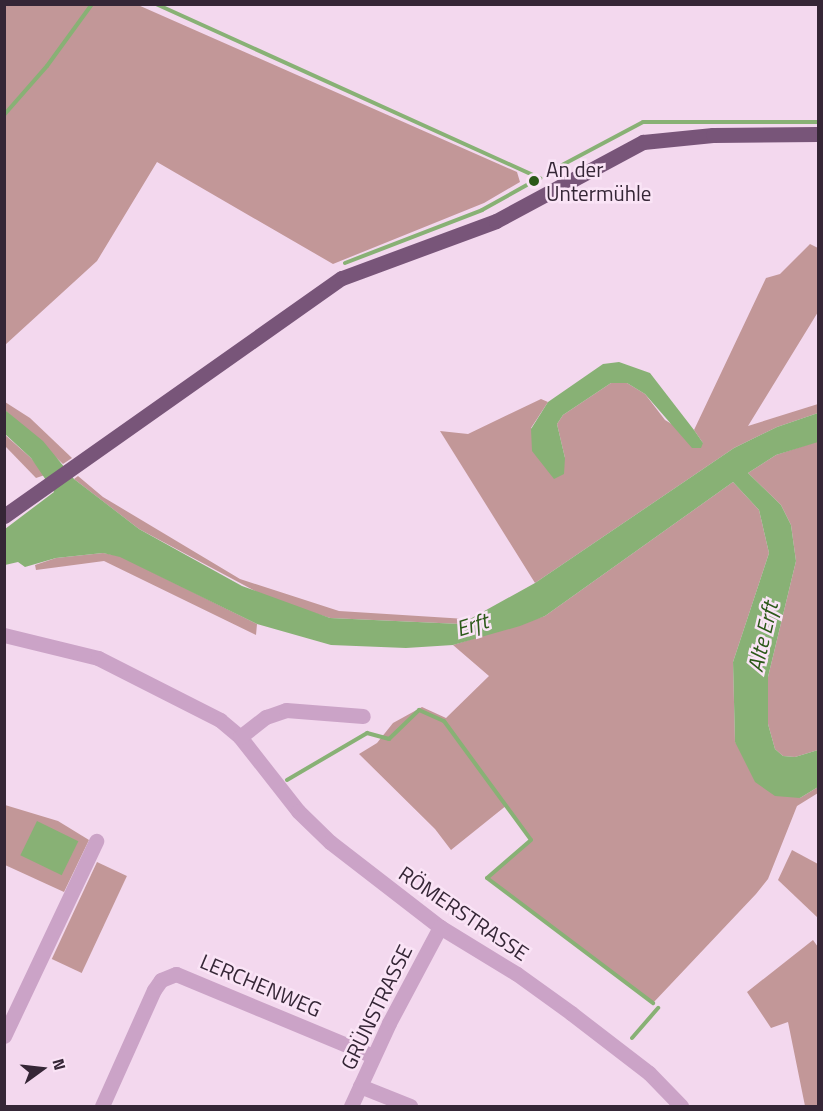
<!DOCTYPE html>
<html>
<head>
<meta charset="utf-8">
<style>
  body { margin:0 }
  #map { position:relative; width:823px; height:1111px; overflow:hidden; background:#f3d8ee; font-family:"Titillium Web",sans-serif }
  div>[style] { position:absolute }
  .green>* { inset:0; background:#c29798; transform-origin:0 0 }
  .water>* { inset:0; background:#88b175; transform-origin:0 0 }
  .stream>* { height:4px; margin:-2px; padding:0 2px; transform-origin:2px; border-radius:2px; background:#88b175 }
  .minor>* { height:15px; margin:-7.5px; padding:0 7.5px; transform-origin:7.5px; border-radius:7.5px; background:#cba3c7 }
  .major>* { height:15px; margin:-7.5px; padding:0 7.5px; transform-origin:7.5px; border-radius:7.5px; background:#785579 }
  .dots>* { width:16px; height:16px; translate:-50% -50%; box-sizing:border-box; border:3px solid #fae4f6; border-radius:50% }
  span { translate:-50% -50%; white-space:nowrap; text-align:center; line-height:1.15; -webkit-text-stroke:5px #fae4f6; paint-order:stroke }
  .poi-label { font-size:21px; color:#352636 }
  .left { translate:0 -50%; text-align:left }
  .street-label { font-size:21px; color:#352636 }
  .water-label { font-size:22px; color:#2c5919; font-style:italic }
  .frame { position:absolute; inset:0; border:6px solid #352636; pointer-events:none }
  .north { position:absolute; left:12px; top:1039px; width:60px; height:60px; -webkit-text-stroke:4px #fae4f6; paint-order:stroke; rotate:75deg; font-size:16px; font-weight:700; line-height:24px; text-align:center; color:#352636 }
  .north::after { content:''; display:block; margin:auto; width:21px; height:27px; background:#352636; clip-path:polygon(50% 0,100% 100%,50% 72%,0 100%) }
</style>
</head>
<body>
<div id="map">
  <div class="green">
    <div style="clip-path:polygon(5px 4px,138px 5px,517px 172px,520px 182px,484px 203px,333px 264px,157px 162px,97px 261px,5px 345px)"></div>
    <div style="clip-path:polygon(810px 244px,818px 248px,818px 312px,748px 426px,818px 404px,818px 413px,777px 427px,734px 448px,535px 583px,440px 431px,468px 434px,541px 399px,548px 402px,531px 428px,565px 458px,557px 424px,563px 415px,611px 383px,627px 383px,645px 394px,665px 420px,703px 443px,694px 430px,766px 278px,780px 274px)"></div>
    <div style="clip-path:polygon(5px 402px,30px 418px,72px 458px,63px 464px,5px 410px)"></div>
    <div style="clip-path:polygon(4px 434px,31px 458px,45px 475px,36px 478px,5px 446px)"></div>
    <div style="clip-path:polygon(818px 441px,818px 750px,795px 757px,783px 756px,775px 749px,768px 724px,768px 677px,796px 561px,791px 525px,781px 505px,748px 473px,776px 455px)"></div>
    <div style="clip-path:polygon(78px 476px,103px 497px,240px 579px,339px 611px,466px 619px,461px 624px,330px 618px,270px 599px,139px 529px,74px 479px)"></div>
    <div style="clip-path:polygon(733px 482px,759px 510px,769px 553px,733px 662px,735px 742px,800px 798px,818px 787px,818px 793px,797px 806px,768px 879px,756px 894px,653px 1003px,487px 878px,531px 840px,507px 805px,451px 850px,435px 829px,359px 754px,377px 743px,393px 723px,422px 707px,446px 718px,489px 676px,453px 645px,545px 616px)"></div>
    <div style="clip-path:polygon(103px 553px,120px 556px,257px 624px,256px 635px,104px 561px,36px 570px,35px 565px,56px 558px)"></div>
    <div style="clip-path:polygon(5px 805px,58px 821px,89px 840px,64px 892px,5px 865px)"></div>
    <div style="clip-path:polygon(792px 850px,818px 864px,818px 918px,778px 880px)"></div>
    <div style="left:97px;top:862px;width:33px;height:107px;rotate:25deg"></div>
    <div style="clip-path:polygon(813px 940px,818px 947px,818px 1106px,805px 1106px,788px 1022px,771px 1028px,747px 992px)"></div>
  </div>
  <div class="water">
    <div style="clip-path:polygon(619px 362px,650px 373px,694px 430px,703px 443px,701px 448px,692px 448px,645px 394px,627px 383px,611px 383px,563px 415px,557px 424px,565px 458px,564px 474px,554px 479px,532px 451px,531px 429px,548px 402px,603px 364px)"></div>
    <div style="clip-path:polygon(5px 410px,43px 441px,74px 479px,104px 502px,139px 529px,242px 586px,330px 618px,461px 624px,535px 583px,734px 448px,777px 427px,818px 413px,818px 442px,776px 455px,748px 473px,781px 505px,791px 525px,796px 561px,768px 677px,768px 724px,775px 749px,783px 756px,795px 757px,818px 750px,818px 787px,800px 798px,775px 796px,755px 782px,735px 742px,733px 662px,769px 553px,759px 510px,733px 482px,545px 616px,520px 626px,453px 645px,406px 648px,331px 645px,257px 624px,120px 557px,103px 553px,56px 558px,25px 567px,18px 562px,5px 565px,5px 529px,54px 492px,31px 458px,5px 434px)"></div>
    <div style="left:37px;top:821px;width:46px;height:38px;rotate:26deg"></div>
  </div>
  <div class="stream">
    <div style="left:156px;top:4px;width:422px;rotate:24.4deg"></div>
    <div style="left:4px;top:115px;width:65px;rotate:-48.7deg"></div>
    <div style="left:47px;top:66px;width:77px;rotate:-54deg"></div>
    <div style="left:549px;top:172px;width:106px;rotate:-28deg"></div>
    <div style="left:643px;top:122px;width:175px"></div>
    <div style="left:345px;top:263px;width:147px;rotate:-21.1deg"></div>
    <div style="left:482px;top:210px;width:62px;rotate:-29.1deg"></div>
    <div style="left:287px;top:780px;width:93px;rotate:-30.4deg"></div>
    <div style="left:367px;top:733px;width:23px;rotate:15deg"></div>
    <div style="left:389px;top:739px;width:42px;rotate:-44deg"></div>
    <div style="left:419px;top:710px;width:27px;rotate:24deg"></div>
    <div style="left:444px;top:721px;width:147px;rotate:53.8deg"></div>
    <div style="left:531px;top:840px;width:58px;rotate:139.2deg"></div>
    <div style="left:487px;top:878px;width:208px;rotate:37deg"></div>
    <div style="left:632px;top:1038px;width:40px;rotate:-49deg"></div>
  </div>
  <div class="minor">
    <div style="left:4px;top:635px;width:97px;rotate:13.7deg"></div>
    <div style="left:98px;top:658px;width:137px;rotate:26.9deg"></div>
    <div style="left:220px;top:720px;width:26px;rotate:40deg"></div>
    <div style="left:240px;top:737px;width:94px;rotate:51.9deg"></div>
    <div style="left:298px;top:811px;width:45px;rotate:44.1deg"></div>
    <div style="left:330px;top:842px;width:139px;rotate:37.7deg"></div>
    <div style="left:440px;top:927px;width:90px;rotate:31.4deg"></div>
    <div style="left:517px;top:974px;width:67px;rotate:35.8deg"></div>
    <div style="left:571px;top:1013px;width:98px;rotate:37.6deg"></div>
    <div style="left:649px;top:1073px;width:46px;rotate:45.9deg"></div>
    <div style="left:240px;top:737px;width:33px;rotate:-38deg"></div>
    <div style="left:266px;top:717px;width:21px;rotate:-19deg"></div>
    <div style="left:286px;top:710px;width:77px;rotate:4.5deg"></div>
    <div style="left:4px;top:1036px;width:216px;rotate:-64.7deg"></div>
    <div style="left:360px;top:1086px;width:54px;rotate:21.8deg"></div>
    <div style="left:102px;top:1106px;width:127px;rotate:-65.9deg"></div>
    <div style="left:154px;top:990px;width:12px;rotate:-55deg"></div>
    <div style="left:161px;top:980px;width:16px;rotate:-22deg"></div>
    <div style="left:176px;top:974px;width:213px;rotate:22.6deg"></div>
    <div style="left:351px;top:1106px;width:91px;rotate:-65.4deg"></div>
    <div style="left:389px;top:1023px;width:109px;rotate:-62deg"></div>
  </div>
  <div class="major">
    <div style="left:4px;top:516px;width:413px;rotate:-35.2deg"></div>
    <div style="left:342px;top:278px;width:164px;rotate:-20.3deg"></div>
    <div style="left:496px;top:221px;width:167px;rotate:-28.3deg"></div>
    <div style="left:643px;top:142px;width:70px;rotate:-5.7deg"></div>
    <div style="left:713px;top:135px;width:105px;rotate:-0.5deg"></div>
  </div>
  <div class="dots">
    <div style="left:534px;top:181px;background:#2c5919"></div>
  </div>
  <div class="poi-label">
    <span class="left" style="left:546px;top:181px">An der<br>Untermühle</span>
  </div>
  <div class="street-label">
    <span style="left:464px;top:913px;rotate:34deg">RÖMERSTRASSE</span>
    <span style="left:261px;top:985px;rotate:23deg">LERCHENWEG</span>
    <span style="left:376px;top:1007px;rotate:-64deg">GRÜNSTRASSE</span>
  </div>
  <div class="water-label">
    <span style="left:472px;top:625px;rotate:-17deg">Erft</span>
    <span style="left:763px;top:637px;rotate:-77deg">Alte Erft</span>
  </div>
  <div class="frame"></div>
  <div class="north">N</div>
</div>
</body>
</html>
